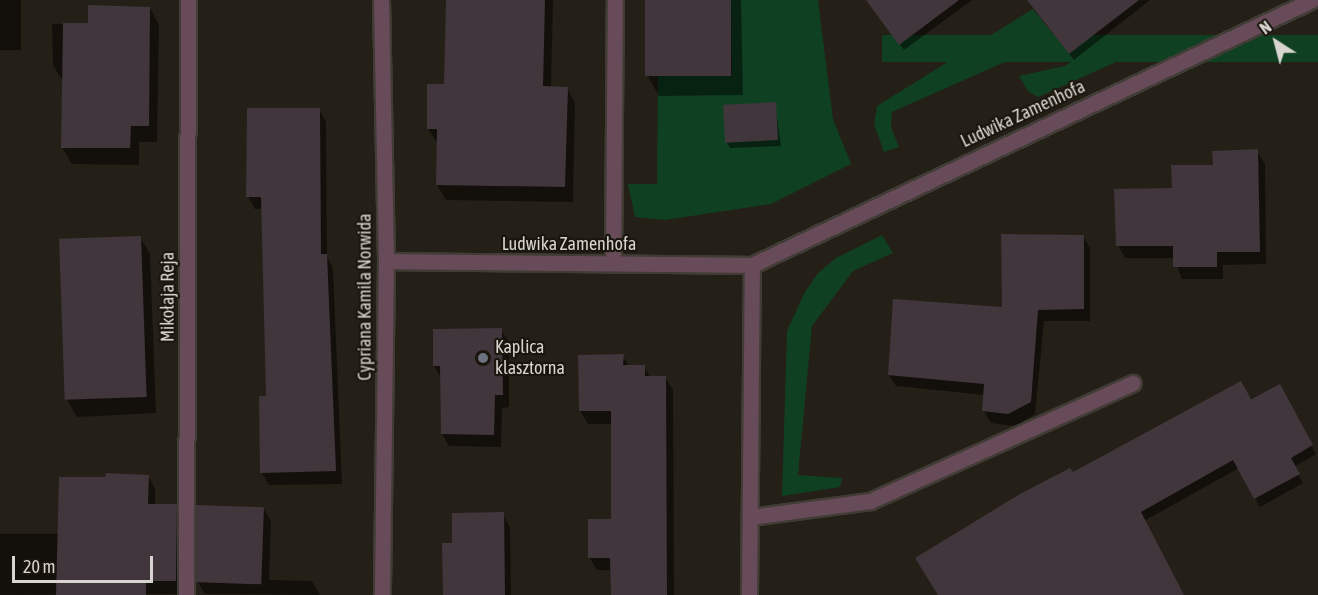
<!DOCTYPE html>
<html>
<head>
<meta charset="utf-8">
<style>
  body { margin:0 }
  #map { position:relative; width:1318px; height:595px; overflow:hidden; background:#241f17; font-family:"Asap Condensed",sans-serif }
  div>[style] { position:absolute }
  .green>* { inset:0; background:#104022; transform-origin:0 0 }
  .shadow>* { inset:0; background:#0007; transform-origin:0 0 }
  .building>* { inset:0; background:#41363b; transform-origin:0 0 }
  .roads { filter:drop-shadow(2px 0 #413c35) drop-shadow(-2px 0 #413c35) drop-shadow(0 2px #413c35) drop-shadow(0 -2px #413c35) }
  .lane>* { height:15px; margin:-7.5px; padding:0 7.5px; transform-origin:7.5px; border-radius:7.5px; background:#684b58 }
  .street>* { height:15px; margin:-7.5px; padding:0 7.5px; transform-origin:7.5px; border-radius:7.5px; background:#684b58 }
  .dots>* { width:16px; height:16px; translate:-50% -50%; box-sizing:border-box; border:3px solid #1a160e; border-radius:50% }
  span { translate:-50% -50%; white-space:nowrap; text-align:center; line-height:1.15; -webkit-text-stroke:4.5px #1a160e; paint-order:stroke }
  .street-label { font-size:18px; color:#d8d5d0 }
  .poi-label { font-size:18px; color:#d8d5d0 }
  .left { translate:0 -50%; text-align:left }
  .north { position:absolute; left:1246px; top:12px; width:60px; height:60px; -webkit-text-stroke:4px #1a160e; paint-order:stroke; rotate:324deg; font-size:16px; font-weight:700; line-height:24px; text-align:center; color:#d8d5d0 }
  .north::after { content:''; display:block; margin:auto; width:21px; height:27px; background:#d8d5d0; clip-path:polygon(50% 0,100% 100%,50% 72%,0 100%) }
  .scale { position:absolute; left:12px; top:556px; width:141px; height:27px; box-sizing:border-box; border:3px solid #d8d5d0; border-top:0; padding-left:8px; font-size:18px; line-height:21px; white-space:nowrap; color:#d8d5d0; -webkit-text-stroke:4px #1a160e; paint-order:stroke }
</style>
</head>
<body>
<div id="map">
  <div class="green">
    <div style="clip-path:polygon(731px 0,818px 0,833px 119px,851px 164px,771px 204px,665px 220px,635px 217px,628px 184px,657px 184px,658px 76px,732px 75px)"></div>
    <div style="clip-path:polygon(1033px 9px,1069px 54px,1016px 57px,892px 112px,891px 127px,899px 147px,884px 152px,874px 124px,877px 106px)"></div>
    <div style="clip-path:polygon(1115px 35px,1121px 52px,1114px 63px,1038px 97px,1028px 91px,1019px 76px,1065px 66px)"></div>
    <div style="left:1318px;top:35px;width:27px;height:436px;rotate:90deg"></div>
    <div style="clip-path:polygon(882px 235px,893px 253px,853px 271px,812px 326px,798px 475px,842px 478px,840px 487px,782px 496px,787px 331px,805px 292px,818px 273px,836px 258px)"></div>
  </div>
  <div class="shadow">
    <div style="left:0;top:0;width:21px;height:50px"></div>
    <div style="clip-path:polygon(448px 0,553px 0,551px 88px,567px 88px,575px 103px,573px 202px,446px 200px,437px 185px,438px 144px,428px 129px,445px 86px)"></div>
    <div style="clip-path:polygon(647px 0,741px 0,743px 95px,659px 96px,648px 76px)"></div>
    <div style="clip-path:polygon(878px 0,972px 0,904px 50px,875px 11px)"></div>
    <div style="clip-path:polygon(1027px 0,1150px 0,1074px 60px)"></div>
    <div style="clip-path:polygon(150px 8px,159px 25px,157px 142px,139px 142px,139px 165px,72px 164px,62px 147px,63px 82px,53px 65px,52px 24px,90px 24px)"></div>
    <div style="clip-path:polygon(775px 104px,781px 146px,730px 148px,726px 141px)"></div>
    <div style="clip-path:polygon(319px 109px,326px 122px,327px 257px,333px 268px,342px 484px,269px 485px,262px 473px,267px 397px,263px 209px,255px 209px,248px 196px)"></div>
    <div style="clip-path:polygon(1257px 151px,1265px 164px,1266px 264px,1223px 265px,1223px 279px,1182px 279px,1174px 258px,1125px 258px,1118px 245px,1173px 190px,1214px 167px)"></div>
    <div style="clip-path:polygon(1083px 236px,1090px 248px,1090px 321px,1044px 321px,1035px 414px,1015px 426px,991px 423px,984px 411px,985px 395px,896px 386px,889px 375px,1004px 309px)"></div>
    <div style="clip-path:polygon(140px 237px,150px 254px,156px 413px,77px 417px,67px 400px)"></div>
    <div style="clip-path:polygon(501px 330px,509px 342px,509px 407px,502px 408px,501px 447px,449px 446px,442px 434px,442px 379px,434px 366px)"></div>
    <div style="clip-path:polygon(623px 356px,629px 367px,644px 367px,650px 377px,665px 377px,673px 390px,674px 595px,612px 595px,612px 570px,597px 570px,589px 557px,613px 520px,613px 424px,588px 424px,580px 411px)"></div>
    <div style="clip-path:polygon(1279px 386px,1316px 454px,1294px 467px,1303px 483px,1260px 507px,1239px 468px,1144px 521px,1183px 595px,940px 595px,1072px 474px)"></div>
    <div style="clip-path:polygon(148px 476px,155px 489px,155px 505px,176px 506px,183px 519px,183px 594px,0 595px,0 534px,59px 534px)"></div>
    <div style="clip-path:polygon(263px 508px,271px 521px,269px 580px,312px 581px,320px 595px,205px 594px,197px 581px)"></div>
    <div style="clip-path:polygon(503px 514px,510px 527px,511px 595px,445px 595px,454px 545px)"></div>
  </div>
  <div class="building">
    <div style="clip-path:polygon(446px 0,545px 0,543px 86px,568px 87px,565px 187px,436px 185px,437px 129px,427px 129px,427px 84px,444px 84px)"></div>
    <div style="left:645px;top:0;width:86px;height:76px"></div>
    <div style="clip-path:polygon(866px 0,959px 0,899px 45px)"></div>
    <div style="clip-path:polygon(1027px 0,1139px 0,1069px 54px)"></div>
    <div style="clip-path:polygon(88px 5px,150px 7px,149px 126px,131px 126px,130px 148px,61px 148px,63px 23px,88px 23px)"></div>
    <div style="left:776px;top:102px;width:38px;height:53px;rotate:87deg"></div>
    <div style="clip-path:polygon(247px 108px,320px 108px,321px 254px,327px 254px,336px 471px,260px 473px,259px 396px,266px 396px,261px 197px,246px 197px)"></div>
    <div style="clip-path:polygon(1258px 149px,1260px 252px,1217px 252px,1217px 267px,1173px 267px,1173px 246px,1116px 246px,1114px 189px,1172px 188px,1171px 165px,1213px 165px,1212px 151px)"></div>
    <div style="clip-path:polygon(1001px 234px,1084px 235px,1084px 309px,1038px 310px,1031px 402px,1008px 414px,982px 411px,984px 384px,888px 375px,893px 299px,1002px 307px)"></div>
    <div style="left:141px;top:236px;width:161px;height:82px;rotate:88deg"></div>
    <div style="clip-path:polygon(502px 328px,503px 395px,495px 395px,494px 435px,441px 434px,440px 366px,433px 366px,433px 329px)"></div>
    <div style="clip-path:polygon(624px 354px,623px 365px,645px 365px,645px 376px,666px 376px,667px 595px,611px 595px,610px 558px,588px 558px,588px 519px,611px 519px,611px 411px,579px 411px,578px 355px)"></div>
    <div style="clip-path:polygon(1241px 381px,1251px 399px,1280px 384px,1313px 445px,1291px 458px,1300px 474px,1254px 499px,1233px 460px,1141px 512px,1184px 595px,938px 595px,915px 558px,1020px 494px,1070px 468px,1073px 472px)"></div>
    <div style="clip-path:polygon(106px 473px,149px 475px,148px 504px,177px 504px,176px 581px,146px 581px,146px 595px,56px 595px,59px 477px,105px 477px)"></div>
    <div style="left:196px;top:505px;width:68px;height:77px;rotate:2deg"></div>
    <div style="clip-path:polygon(504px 512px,505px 595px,443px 595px,442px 543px,452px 543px,452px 513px)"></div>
  </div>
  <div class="roads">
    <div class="lane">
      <div style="left:613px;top:263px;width:263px;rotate:-89.6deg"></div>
      <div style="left:750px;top:517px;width:121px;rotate:-7.6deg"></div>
      <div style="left:870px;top:501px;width:288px;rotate:-24.2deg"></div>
    </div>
    <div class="street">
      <div style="left:381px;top:0;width:261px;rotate:88.9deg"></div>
      <div style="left:386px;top:261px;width:334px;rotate:90.7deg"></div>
      <div style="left:386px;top:261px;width:366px;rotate:0.6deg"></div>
      <div style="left:752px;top:265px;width:620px;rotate:-25.32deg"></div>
      <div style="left:186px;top:595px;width:595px;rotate:-89.81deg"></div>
      <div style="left:749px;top:595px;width:330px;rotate:-89.5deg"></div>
    </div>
  </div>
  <div class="dots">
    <div style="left:483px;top:358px;background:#6b7280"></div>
  </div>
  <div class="street-label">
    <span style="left:1023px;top:114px;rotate:-25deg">Ludwika Zamenhofa</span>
    <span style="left:569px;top:244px">Ludwika Zamenhofa</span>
    <span style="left:168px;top:297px;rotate:-90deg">Mikołaja Reja</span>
    <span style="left:365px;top:297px;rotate:-90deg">Cypriana Kamila Norwida</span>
  </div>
  <div class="poi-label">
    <span class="left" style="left:495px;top:358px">Kaplica<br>klasztorna</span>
  </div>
  <div class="north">N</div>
  <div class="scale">20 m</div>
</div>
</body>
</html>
